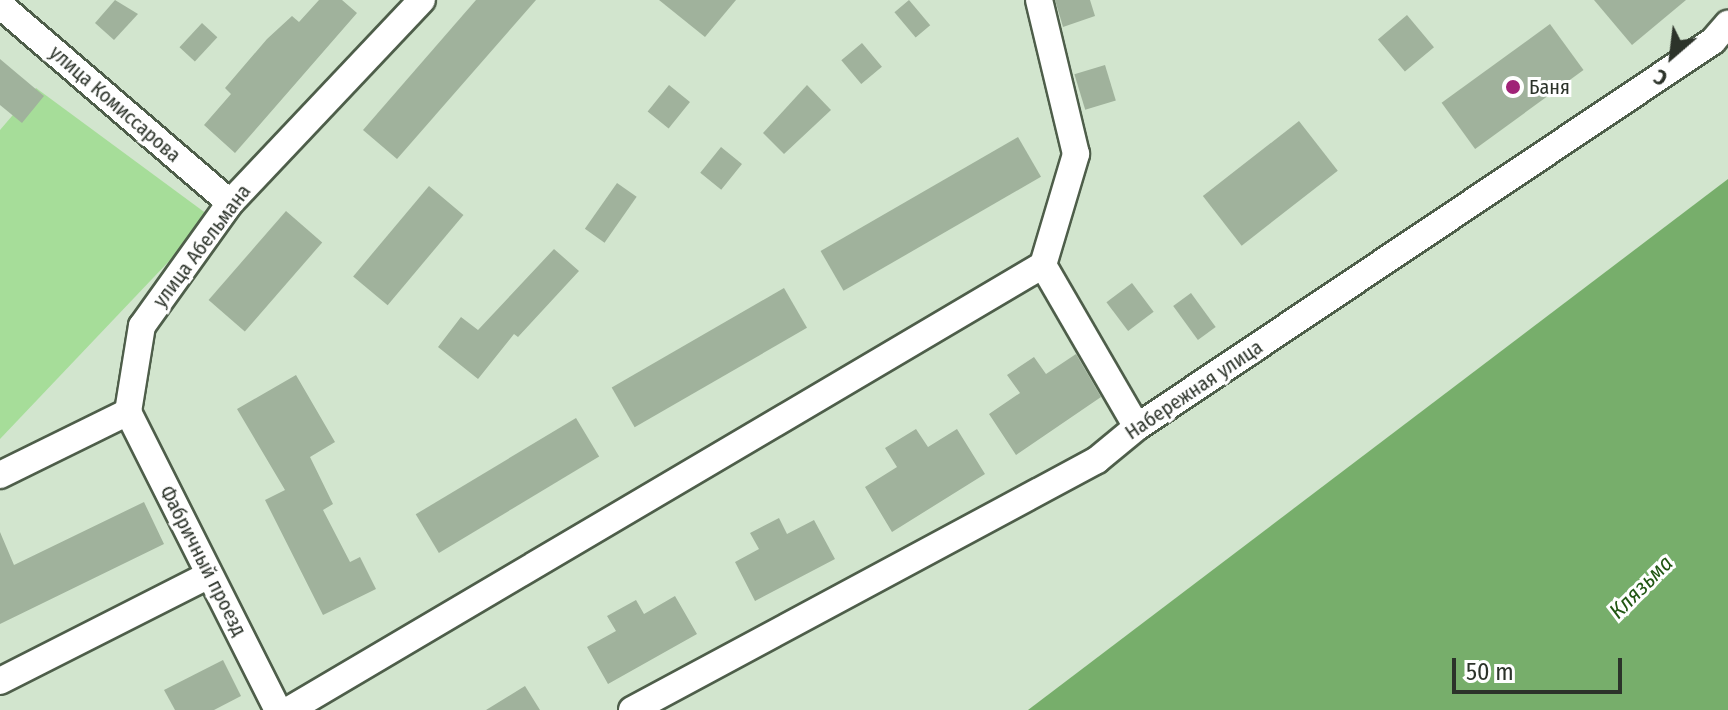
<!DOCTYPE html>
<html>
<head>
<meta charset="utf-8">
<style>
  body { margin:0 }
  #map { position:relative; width:1728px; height:710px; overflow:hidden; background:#d2e5ce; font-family:"Fira Sans Condensed",sans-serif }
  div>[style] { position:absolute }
  .green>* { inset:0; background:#a6dd99 }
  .water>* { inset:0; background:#77ae6b }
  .building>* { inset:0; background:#a0b29c; transform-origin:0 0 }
  .roads { filter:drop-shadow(2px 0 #4e5e4a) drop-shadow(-2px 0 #4e5e4a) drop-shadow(0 2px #4e5e4a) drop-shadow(0 -2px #4e5e4a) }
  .minor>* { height:26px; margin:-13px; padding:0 13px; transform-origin:13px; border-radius:13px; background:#fff }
  .dots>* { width:22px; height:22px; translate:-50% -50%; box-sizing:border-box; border:4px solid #fff; border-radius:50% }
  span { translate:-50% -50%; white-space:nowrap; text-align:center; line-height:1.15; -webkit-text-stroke:6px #fff; paint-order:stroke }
  .poi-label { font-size:20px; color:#2c332a }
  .left { translate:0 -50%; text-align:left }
  .street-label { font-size:20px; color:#2c332a }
  .water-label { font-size:22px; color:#215613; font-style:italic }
  .north { position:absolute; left:1632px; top:16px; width:80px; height:80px; -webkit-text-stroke:6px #fff; paint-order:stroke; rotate:208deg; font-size:22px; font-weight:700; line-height:32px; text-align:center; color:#2c332a }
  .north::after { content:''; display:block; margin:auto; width:28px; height:36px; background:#2c332a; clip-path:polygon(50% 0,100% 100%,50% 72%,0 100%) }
  .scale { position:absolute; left:1452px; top:658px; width:170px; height:36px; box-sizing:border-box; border:4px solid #2c332a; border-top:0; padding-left:10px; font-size:24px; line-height:28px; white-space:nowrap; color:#2c332a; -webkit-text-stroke:6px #fff; paint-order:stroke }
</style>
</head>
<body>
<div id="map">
  <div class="green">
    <div style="clip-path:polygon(36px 88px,211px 217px,0 439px,0 130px)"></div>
  </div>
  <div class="water">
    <div style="clip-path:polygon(1728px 179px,1728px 710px,1028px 710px)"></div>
  </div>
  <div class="building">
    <div style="clip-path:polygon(115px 0,138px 14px,114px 40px,95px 23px)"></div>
    <div style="clip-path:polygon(319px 0,342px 0,357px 13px,235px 153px,204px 125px,231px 94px,225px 88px,267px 39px,292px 16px,299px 22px)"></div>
    <div style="clip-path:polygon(476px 0,536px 0,397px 159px,363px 130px)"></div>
    <div style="clip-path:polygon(659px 0,736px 0,705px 37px)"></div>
    <div style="left:909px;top:0;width:33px;height:19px;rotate:50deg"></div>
    <div style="clip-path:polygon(1055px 0,1090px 0,1095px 16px,1063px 27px)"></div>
    <div style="clip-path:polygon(1594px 0,1686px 0,1632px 45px)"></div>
    <div style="left:1407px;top:15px;width:42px;height:38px;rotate:50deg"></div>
    <div style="left:202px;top:23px;width:21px;height:33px;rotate:43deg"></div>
    <div style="left:1550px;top:24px;width:57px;height:134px;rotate:54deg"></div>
    <div style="left:862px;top:43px;width:31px;height:27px;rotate:50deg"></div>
    <div style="clip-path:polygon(0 59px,44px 96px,22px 123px,0 105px)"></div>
    <div style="left:1105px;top:65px;width:37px;height:32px;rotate:73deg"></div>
    <div style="left:669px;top:85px;width:27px;height:34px;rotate:39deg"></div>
    <div style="clip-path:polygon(807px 85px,831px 110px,784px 154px,763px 133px)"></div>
    <div style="left:1299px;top:121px;width:63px;height:122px;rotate:52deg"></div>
    <div style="left:1018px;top:137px;width:46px;height:228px;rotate:60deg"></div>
    <div style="left:721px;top:147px;width:27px;height:33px;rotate:39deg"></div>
    <div style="left:617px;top:183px;width:24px;height:56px;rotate:35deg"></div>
    <div style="left:429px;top:186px;width:45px;height:118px;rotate:40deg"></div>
    <div style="left:286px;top:211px;width:48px;height:118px;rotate:41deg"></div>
    <div style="clip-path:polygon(554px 249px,579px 271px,518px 337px,514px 334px,478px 379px,438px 347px,461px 317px,478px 330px)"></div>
    <div style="left:1132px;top:283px;width:36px;height:32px;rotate:53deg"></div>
    <div style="left:784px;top:288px;width:46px;height:199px;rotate:60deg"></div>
    <div style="left:1191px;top:293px;width:42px;height:22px;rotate:54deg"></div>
    <div style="clip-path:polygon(1076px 354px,1101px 397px,1016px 455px,989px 414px,1020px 393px,1007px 375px,1034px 357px,1046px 374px)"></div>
    <div style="clip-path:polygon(296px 375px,335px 442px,310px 457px,333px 504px,323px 510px,350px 562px,360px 557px,376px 589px,323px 615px,265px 500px,285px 490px,237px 409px)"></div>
    <div style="left:576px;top:418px;width:45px;height:187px;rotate:59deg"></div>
    <div style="clip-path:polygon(916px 429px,928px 447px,957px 429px,985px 474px,892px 532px,865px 487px,897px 467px,885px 448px)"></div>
    <div style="clip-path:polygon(144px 502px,164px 544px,0 624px,0 532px,14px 565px)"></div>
    <div style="clip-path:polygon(779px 518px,787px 534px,814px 520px,835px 559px,755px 601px,735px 562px,759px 549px,750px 533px)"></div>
    <div style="clip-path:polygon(675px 596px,697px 634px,608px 684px,587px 647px,616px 631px,607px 616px,636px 600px,644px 614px)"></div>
    <div style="clip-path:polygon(223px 660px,241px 696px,214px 710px,175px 710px,164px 690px)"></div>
    <div style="clip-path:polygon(525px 686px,540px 710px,486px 710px)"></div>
  </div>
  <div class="roads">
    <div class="minor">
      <div style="left:0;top:5px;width:303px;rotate:40.7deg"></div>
      <div style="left:1043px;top:265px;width:187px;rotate:59.9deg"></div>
      <div style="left:128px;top:412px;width:334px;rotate:63.3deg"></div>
      <div style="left:0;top:475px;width:143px;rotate:-26.2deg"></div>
      <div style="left:128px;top:412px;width:87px;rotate:-80.8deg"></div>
      <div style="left:142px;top:326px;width:151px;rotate:-54.4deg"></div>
      <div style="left:230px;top:203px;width:279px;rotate:-46.6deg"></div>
      <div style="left:0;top:681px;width:234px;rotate:-26.9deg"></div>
      <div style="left:289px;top:710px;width:876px;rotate:-30.55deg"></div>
      <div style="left:1043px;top:265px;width:116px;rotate:-73.4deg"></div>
      <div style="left:1076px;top:154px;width:158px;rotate:-103.5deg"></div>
      <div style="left:632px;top:710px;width:528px;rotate:-28.26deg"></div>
      <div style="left:1097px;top:460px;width:52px;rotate:-39.5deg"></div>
      <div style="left:1137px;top:427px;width:693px;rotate:-33.83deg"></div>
      <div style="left:1713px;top:41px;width:23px;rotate:-49deg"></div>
    </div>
  </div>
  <div class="dots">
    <div style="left:1513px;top:87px;background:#a02377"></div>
  </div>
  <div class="poi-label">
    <span class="left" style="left:1529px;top:87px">Баня</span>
  </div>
  <div class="street-label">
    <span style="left:115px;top:104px;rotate:41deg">улица Комиссарова</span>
    <span style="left:202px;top:246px;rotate:-53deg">улица Абельмана</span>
    <span style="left:1194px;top:390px;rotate:-34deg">Набережная улица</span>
    <span style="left:203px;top:561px;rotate:63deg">Фабричный проезд</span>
  </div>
  <div class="water-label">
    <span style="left:1641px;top:587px;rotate:-45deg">Клязьма</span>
  </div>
  <div class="north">С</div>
  <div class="scale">50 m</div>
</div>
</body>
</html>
